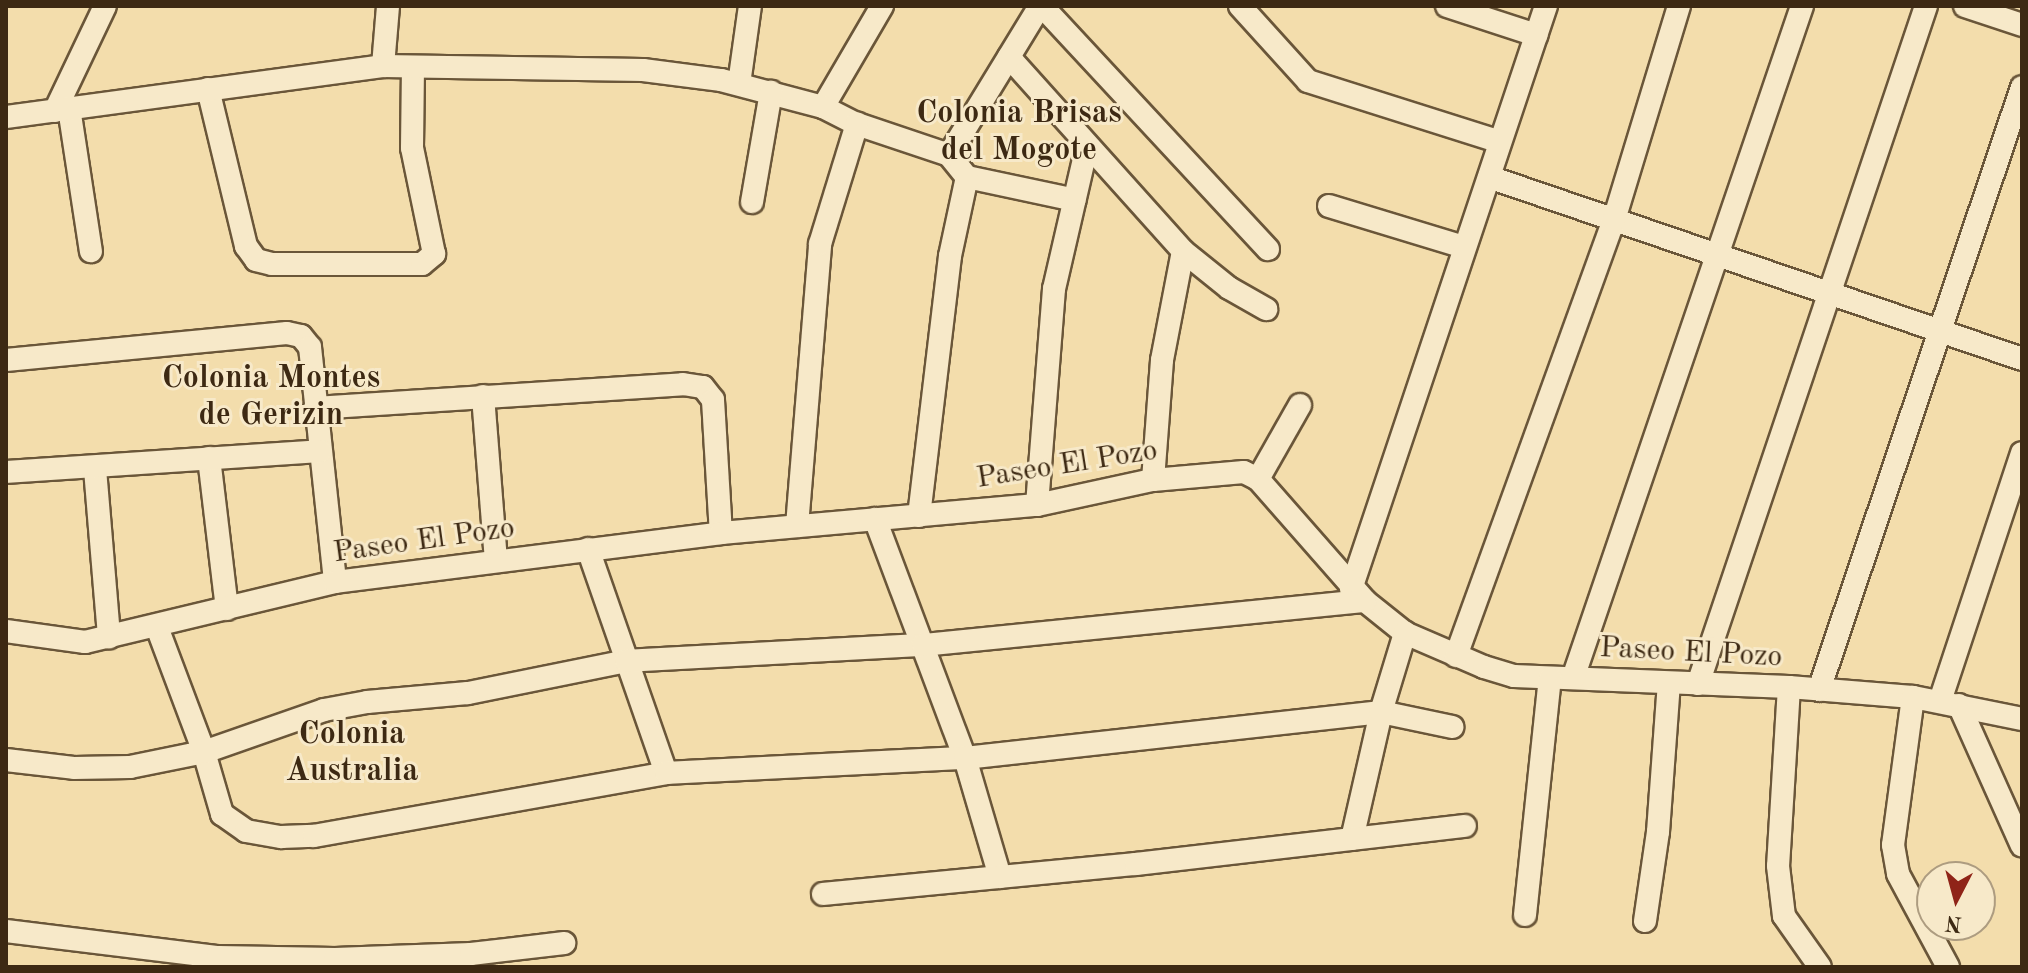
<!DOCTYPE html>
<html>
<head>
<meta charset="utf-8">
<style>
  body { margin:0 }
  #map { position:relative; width:2028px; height:973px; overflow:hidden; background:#f3ddac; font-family:"Old Standard TT",serif }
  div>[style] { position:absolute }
  .roads { filter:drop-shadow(2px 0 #6a5639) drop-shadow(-2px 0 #6a5639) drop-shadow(0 2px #6a5639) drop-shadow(0 -2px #6a5639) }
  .minor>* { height:22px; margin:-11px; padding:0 11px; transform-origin:11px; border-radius:11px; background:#f7e9c9 }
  span { translate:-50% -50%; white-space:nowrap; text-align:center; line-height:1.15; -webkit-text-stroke:6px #f7e9c9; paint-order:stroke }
  .street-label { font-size:30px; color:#3d2913 }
  .neighbourhood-label { font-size:32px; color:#3d2913; font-weight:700 }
  .frame { position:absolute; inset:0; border:8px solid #3d2913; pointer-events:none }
  .north { position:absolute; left:1916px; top:861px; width:80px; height:80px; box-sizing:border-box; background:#f7e9c9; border:2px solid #ad9c80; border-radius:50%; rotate:186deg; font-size:22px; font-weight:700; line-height:32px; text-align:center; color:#3d2913 }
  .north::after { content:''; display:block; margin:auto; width:28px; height:36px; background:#8f2418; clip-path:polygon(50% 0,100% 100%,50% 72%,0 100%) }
</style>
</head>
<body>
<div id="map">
  <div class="roads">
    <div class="minor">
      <div style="left:1042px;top:6px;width:332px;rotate:47.1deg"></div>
      <div style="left:1240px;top:6px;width:101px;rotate:47.8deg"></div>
      <div style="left:1308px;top:81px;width:201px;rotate:17.6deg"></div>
      <div style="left:1447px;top:6px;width:94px;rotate:18deg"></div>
      <div style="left:1965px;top:6px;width:60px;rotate:18.4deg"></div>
      <div style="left:1009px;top:57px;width:261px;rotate:48.1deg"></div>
      <div style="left:1183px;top:251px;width:59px;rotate:38.8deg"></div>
      <div style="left:1229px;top:288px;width:43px;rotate:29.6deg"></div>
      <div style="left:383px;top:66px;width:60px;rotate:-85.2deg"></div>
      <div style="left:739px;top:84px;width:79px;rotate:-82deg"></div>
      <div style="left:208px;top:89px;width:162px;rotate:76.4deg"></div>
      <div style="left:246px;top:246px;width:17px;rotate:54deg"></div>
      <div style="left:256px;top:260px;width:16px;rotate:14deg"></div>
      <div style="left:272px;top:264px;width:150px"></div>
      <div style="left:422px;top:264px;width:16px;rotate:-40deg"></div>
      <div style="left:434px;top:254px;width:108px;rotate:-101.7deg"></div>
      <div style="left:412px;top:148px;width:81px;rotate:-89.3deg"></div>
      <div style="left:823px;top:107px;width:117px;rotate:-59.7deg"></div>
      <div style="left:69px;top:108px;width:145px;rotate:81.3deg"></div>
      <div style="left:55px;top:111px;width:116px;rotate:-64.5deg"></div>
      <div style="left:6px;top:117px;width:380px;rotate:-7.7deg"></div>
      <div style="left:383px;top:66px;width:260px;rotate:0.9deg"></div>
      <div style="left:643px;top:70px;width:79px;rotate:7.3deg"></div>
      <div style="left:721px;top:80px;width:106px;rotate:14.8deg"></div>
      <div style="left:823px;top:107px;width:38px;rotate:27deg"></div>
      <div style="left:857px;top:124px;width:97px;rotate:18.6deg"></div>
      <div style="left:949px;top:155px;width:28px;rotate:51deg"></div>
      <div style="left:967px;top:177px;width:110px;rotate:12deg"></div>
      <div style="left:949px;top:155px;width:175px;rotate:-58.6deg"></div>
      <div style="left:1489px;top:177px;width:563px;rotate:18.85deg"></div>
      <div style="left:752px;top:202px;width:112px;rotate:-80.2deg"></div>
      <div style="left:1329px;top:206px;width:141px;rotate:16.9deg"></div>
      <div style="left:6px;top:360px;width:282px;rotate:-5.5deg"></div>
      <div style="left:287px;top:333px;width:14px;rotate:12deg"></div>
      <div style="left:301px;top:336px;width:14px;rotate:51deg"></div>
      <div style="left:310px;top:347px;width:236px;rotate:83.9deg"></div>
      <div style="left:483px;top:396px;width:165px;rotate:85.5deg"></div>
      <div style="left:315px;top:408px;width:369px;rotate:-3.7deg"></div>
      <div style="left:683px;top:384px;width:20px;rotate:9deg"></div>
      <div style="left:703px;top:387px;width:16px;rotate:52deg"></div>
      <div style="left:713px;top:400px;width:133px;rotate:86.6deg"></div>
      <div style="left:209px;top:458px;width:152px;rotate:83.2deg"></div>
      <div style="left:95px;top:469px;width:169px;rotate:85.2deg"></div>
      <div style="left:6px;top:472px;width:315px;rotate:-3.8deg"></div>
      <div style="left:1258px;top:479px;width:85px;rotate:-60.4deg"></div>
      <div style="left:1153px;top:480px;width:120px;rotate:-85.7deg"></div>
      <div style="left:1162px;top:360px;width:111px;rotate:-79.1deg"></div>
      <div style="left:1037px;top:505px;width:217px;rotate:-85.5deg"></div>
      <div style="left:1054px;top:289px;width:147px;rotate:-77deg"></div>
      <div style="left:919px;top:516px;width:262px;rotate:-83.2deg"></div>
      <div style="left:950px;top:256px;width:81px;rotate:-77.9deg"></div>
      <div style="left:875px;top:519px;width:255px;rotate:69.4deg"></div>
      <div style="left:965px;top:758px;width:124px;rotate:73.6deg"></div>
      <div style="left:797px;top:526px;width:283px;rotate:-85.3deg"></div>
      <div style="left:820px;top:244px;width:126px;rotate:-72.9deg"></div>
      <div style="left:588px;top:549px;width:237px;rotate:70.8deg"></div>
      <div style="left:1351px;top:589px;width:615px;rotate:-71.51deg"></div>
      <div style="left:157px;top:627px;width:134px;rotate:69.4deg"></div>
      <div style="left:204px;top:752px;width:65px;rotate:73.8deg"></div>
      <div style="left:222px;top:814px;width:29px;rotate:35deg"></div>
      <div style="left:246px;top:831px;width:36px;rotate:10deg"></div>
      <div style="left:281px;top:837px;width:33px;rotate:-2deg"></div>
      <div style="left:314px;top:836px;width:358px;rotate:-10.1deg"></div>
      <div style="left:666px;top:773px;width:299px;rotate:-2.9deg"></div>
      <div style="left:965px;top:758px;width:419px;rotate:-6.3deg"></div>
      <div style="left:1381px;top:712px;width:73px;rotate:11.9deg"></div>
      <div style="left:6px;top:631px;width:80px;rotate:7.9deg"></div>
      <div style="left:85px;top:642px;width:257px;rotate:-13.5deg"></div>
      <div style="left:335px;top:582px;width:389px;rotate:-7.2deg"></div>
      <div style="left:721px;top:533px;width:317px;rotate:-5.1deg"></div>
      <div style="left:1037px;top:505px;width:119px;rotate:-12.2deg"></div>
      <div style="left:1153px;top:480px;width:91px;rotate:-5deg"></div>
      <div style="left:1244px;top:472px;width:16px;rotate:27deg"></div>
      <div style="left:1258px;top:479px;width:162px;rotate:48.7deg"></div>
      <div style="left:1365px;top:601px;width:51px;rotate:38.7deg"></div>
      <div style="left:1405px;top:633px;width:86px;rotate:23.3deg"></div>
      <div style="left:1484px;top:667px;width:31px;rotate:17deg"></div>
      <div style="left:1514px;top:676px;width:275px;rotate:2.3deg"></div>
      <div style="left:1789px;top:687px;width:124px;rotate:4.6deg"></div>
      <div style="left:1913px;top:697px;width:111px;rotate:11.4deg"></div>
      <div style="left:1456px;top:656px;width:464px;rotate:-70.1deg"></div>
      <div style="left:1614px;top:220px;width:224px;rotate:-73.1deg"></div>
      <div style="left:1573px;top:678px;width:710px;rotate:-71.18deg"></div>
      <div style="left:1698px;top:684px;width:715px;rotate:-71.41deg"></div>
      <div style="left:1789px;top:687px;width:179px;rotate:93.5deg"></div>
      <div style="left:1778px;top:866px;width:50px;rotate:83.2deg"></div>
      <div style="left:1784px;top:916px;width:62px;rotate:54.8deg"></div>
      <div style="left:1819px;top:690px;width:636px;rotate:-71.39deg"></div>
      <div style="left:1913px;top:697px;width:149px;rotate:97.7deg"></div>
      <div style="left:1893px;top:845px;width:29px;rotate:80deg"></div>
      <div style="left:1898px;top:874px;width:106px;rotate:61.7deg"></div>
      <div style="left:1940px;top:701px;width:261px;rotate:-71.7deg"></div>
      <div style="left:1959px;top:705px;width:154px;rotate:65.9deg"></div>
      <div style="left:6px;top:760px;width:68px;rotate:6.7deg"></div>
      <div style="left:74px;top:768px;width:56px;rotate:-1deg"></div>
      <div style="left:130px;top:767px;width:76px;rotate:-11.5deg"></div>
      <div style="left:204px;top:752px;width:127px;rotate:-19.3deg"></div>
      <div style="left:324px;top:710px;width:44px;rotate:-10.5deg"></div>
      <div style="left:367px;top:702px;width:101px;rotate:-5.1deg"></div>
      <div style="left:468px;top:693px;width:161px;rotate:-11.4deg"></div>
      <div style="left:626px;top:661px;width:297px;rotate:-3.1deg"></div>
      <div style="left:923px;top:645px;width:444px;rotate:-5.7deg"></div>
      <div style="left:1352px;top:839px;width:130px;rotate:-77.1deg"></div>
      <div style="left:1381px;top:712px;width:83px;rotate:-73.1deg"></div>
      <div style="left:823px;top:894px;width:314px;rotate:-5.5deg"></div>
      <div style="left:1136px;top:864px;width:331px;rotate:-6.6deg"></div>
      <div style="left:1525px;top:915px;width:238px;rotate:-84deg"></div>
      <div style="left:1645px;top:921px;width:90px;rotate:-81.7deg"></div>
      <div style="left:1658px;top:832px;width:149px;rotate:-85.8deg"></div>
      <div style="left:6px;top:931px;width:214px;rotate:7deg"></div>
      <div style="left:218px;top:957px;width:117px;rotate:1deg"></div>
      <div style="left:335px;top:959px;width:136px;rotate:-2.1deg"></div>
      <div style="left:471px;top:954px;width:94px;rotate:-6.7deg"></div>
    </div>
  </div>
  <div class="street-label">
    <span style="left:1067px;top:465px;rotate:-9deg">Paseo El Pozo</span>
    <span style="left:424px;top:541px;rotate:-8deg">Paseo El Pozo</span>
    <span style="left:1691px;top:653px;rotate:3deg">Paseo El Pozo</span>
  </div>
  <div class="neighbourhood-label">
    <span style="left:1019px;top:133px">Colonia Brisas<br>del Mogote</span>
    <span style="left:271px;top:398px">Colonia Montes<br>de Gerizin</span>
    <span style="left:352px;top:754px">Colonia<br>Australia</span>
  </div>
  <div class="frame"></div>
  <div class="north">N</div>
</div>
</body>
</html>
